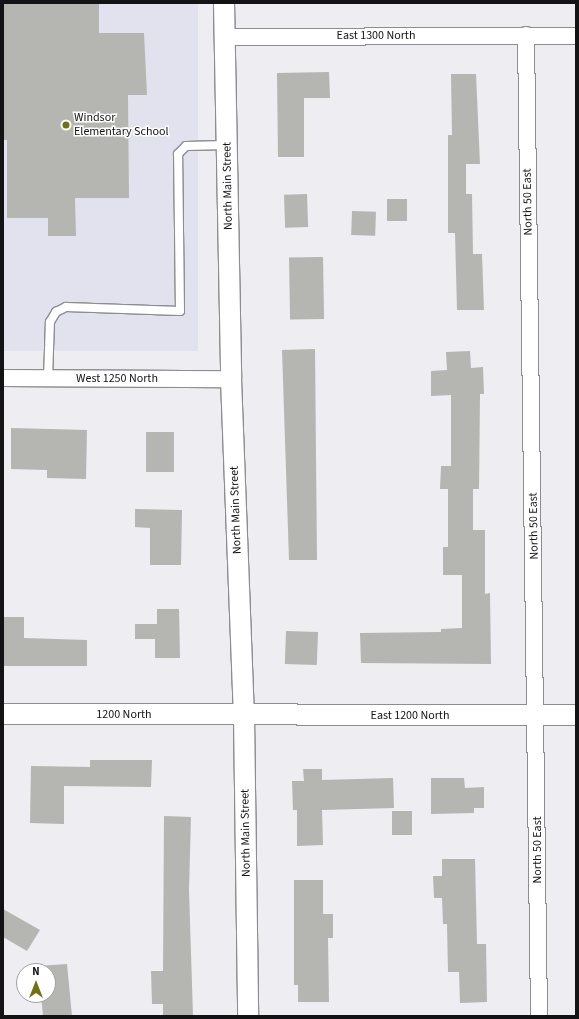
<!DOCTYPE html>
<html>
<head>
<meta charset="utf-8">
<style>
  body { margin:0 }
  #map { position:relative; width:579px; height:1019px; overflow:hidden; background:#ededf2; font-family:"Source Sans 3",sans-serif }
  div>[style] { position:absolute }
  .built>* { inset:0; background:#e1e2ee; transform-origin:0 0 }
  .building>* { inset:0; background:#b5b5b1; transform-origin:0 0 }
  .roads { filter:drop-shadow(1px 0 #8c8d90) drop-shadow(-1px 0 #8c8d90) drop-shadow(0 1px #8c8d90) drop-shadow(0 -1px #8c8d90) }
  .service>* { height:8px; margin:-4px; padding:0 4px; transform-origin:4px; border-radius:4px; background:#fff }
  .minor>* { height:16px; margin:-8px; padding:0 8px; transform-origin:8px; border-radius:8px; background:#fff }
  .tertiary>* { height:20px; margin:-10px; padding:0 10px; transform-origin:10px; border-radius:10px; background:#fff }
  .dots>* { width:11px; height:11px; translate:-50% -50%; box-sizing:border-box; border:2px solid #fff; border-radius:50% }
  span { translate:-50% -50%; white-space:nowrap; text-align:center; line-height:1.15; -webkit-text-stroke:3px #fff; paint-order:stroke }
  .street-label { font-size:12px; color:#131315 }
  .poi-label { font-size:12px; color:#131315 }
  .left { translate:0 -50%; text-align:left }
  .frame { position:absolute; inset:0; border:4px solid #131315; pointer-events:none }
  .north { position:absolute; left:16px; top:963px; width:40px; height:40px; box-sizing:border-box; background:#fff; border:1px solid #a1a1a1; border-radius:50%; rotate:0deg; font-size:11px; font-weight:700; line-height:16px; text-align:center; color:#131315 }
  .north::after { content:''; display:block; margin:auto; width:14px; height:18px; background:#727114; clip-path:polygon(50% 0,100% 100%,50% 72%,0 100%) }
</style>
</head>
<body>
<div id="map">
  <div class="built">
    <div style="left:3px;top:3px;width:195px;height:348px"></div>
  </div>
  <div class="building">
    <div style="clip-path:polygon(3px 3px,99px 3px,99px 33px,144px 33px,147px 95px,128px 95px,129px 198px,75px 198px,76px 236px,48px 236px,48px 218px,7px 218px,7px 140px,3px 140px)"></div>
    <div style="clip-path:polygon(329px 72px,330px 98px,304px 98px,304px 157px,278px 157px,277px 73px)"></div>
    <div style="clip-path:polygon(451px 74px,476px 74px,480px 164px,466px 164px,466px 194px,472px 194px,473px 254px,482px 254px,484px 310px,457px 310px,455px 233px,448px 233px,448px 135px,452px 135px)"></div>
    <div style="left:307px;top:194px;width:33px;height:23px;rotate:88deg"></div>
    <div style="left:387px;top:199px;width:20px;height:22px"></div>
    <div style="left:352px;top:211px;width:24px;height:24px;rotate:2deg"></div>
    <div style="left:323px;top:257px;width:62px;height:34px;rotate:89deg"></div>
    <div style="clip-path:polygon(315px 349px,317px 560px,289px 560px,282px 350px)"></div>
    <div style="clip-path:polygon(470px 351px,471px 368px,483px 367px,484px 394px,480px 394px,479px 489px,473px 489px,473px 530px,485px 530px,485px 594px,490px 593px,491px 664px,361px 663px,360px 633px,441px 632px,441px 629px,462px 628px,462px 575px,443px 575px,443px 547px,448px 547px,448px 489px,440px 489px,441px 466px,451px 466px,451px 395px,431px 396px,431px 371px,447px 370px,446px 352px)"></div>
    <div style="clip-path:polygon(11px 428px,87px 430px,86px 479px,47px 478px,47px 470px,11px 469px)"></div>
    <div style="left:174px;top:432px;width:40px;height:28px;rotate:90deg"></div>
    <div style="clip-path:polygon(135px 509px,182px 510px,181px 565px,150px 565px,150px 528px,135px 527px)"></div>
    <div style="clip-path:polygon(157px 609px,179px 609px,180px 658px,155px 658px,155px 639px,135px 639px,135px 624px,157px 624px)"></div>
    <div style="clip-path:polygon(3px 617px,24px 617px,24px 638px,87px 640px,87px 666px,3px 666px)"></div>
    <div style="left:286px;top:631px;width:32px;height:33px;rotate:2deg"></div>
    <div style="clip-path:polygon(90px 760px,152px 760px,151px 787px,64px 786px,64px 824px,30px 823px,31px 766px,90px 767px)"></div>
    <div style="clip-path:polygon(303px 769px,322px 769px,322px 780px,393px 778px,394px 808px,322px 810px,323px 845px,297px 846px,297px 810px,293px 810px,292px 781px,304px 781px)"></div>
    <div style="clip-path:polygon(431px 778px,464px 778px,465px 788px,484px 787px,484px 808px,474px 808px,474px 813px,431px 814px)"></div>
    <div style="left:392px;top:811px;width:20px;height:24px"></div>
    <div style="clip-path:polygon(164px 816px,191px 817px,189px 890px,193px 1016px,163px 1016px,163px 1004px,152px 1004px,151px 971px,163px 971px)"></div>
    <div style="clip-path:polygon(442px 859px,475px 859px,477px 944px,486px 944px,487px 1002px,460px 1003px,459px 972px,448px 972px,447px 924px,443px 924px,442px 898px,434px 898px,433px 876px,442px 876px)"></div>
    <div style="clip-path:polygon(294px 880px,323px 880px,323px 914px,333px 914px,333px 938px,328px 938px,329px 1002px,298px 1002px,298px 985px,294px 985px)"></div>
    <div style="clip-path:polygon(3px 909px,40px 930px,27px 951px,3px 937px)"></div>
    <div style="clip-path:polygon(67px 964px,72px 1016px,43px 1016px,41px 995px,48px 995px,48px 971px,39px 971px,38px 966px)"></div>
  </div>
  <div class="roads">
    <div class="service">
      <div style="left:48px;top:378px;width:56px;rotate:-88deg"></div>
      <div style="left:50px;top:322px;width:12px;rotate:-59deg"></div>
      <div style="left:56px;top:312px;width:11px;rotate:-27deg"></div>
      <div style="left:66px;top:307px;width:114px;rotate:2deg"></div>
      <div style="left:180px;top:311px;width:157px;rotate:-90.7deg"></div>
      <div style="left:178px;top:154px;width:11px;rotate:-45deg"></div>
      <div style="left:186px;top:146px;width:40px;rotate:-1.4deg"></div>
    </div>
    <div class="minor">
      <div style="left:526px;top:35px;width:981px;rotate:89.24deg"></div>
      <div style="left:225px;top:37px;width:351px;rotate:-0.2deg"></div>
      <div style="left:3px;top:378px;width:228px;rotate:0.3deg"></div>
    </div>
    <div class="tertiary">
      <div style="left:224px;top:3px;width:376px;rotate:88.9deg"></div>
      <div style="left:231px;top:379px;width:337px;rotate:87.8deg"></div>
      <div style="left:244px;top:716px;width:300px;rotate:89.2deg"></div>
      <div style="left:3px;top:714px;width:573px;rotate:0.1deg"></div>
    </div>
  </div>
  <div class="dots">
    <div style="left:66px;top:125px;background:#727114"></div>
  </div>
  <div class="street-label">
    <span style="left:376px;top:36px">East 1300 North</span>
    <span style="left:228px;top:186px;rotate:-91deg">North Main Street</span>
    <span style="left:528px;top:202px;rotate:-91deg">North 50 East</span>
    <span style="left:117px;top:379px">West 1250 North</span>
    <span style="left:236px;top:510px;rotate:-92deg">North Main Street</span>
    <span style="left:534px;top:526px;rotate:-91deg">North 50 East</span>
    <span style="left:124px;top:715px">1200 North</span>
    <span style="left:410px;top:716px">East 1200 North</span>
    <span style="left:246px;top:833px;rotate:-91deg">North Main Street</span>
    <span style="left:538px;top:850px;rotate:-90deg">North 50 East</span>
  </div>
  <div class="poi-label">
    <span class="left" style="left:74px;top:125px">Windsor<br>Elementary School</span>
  </div>
  <div class="frame"></div>
  <div class="north">N</div>
</div>
</body>
</html>
